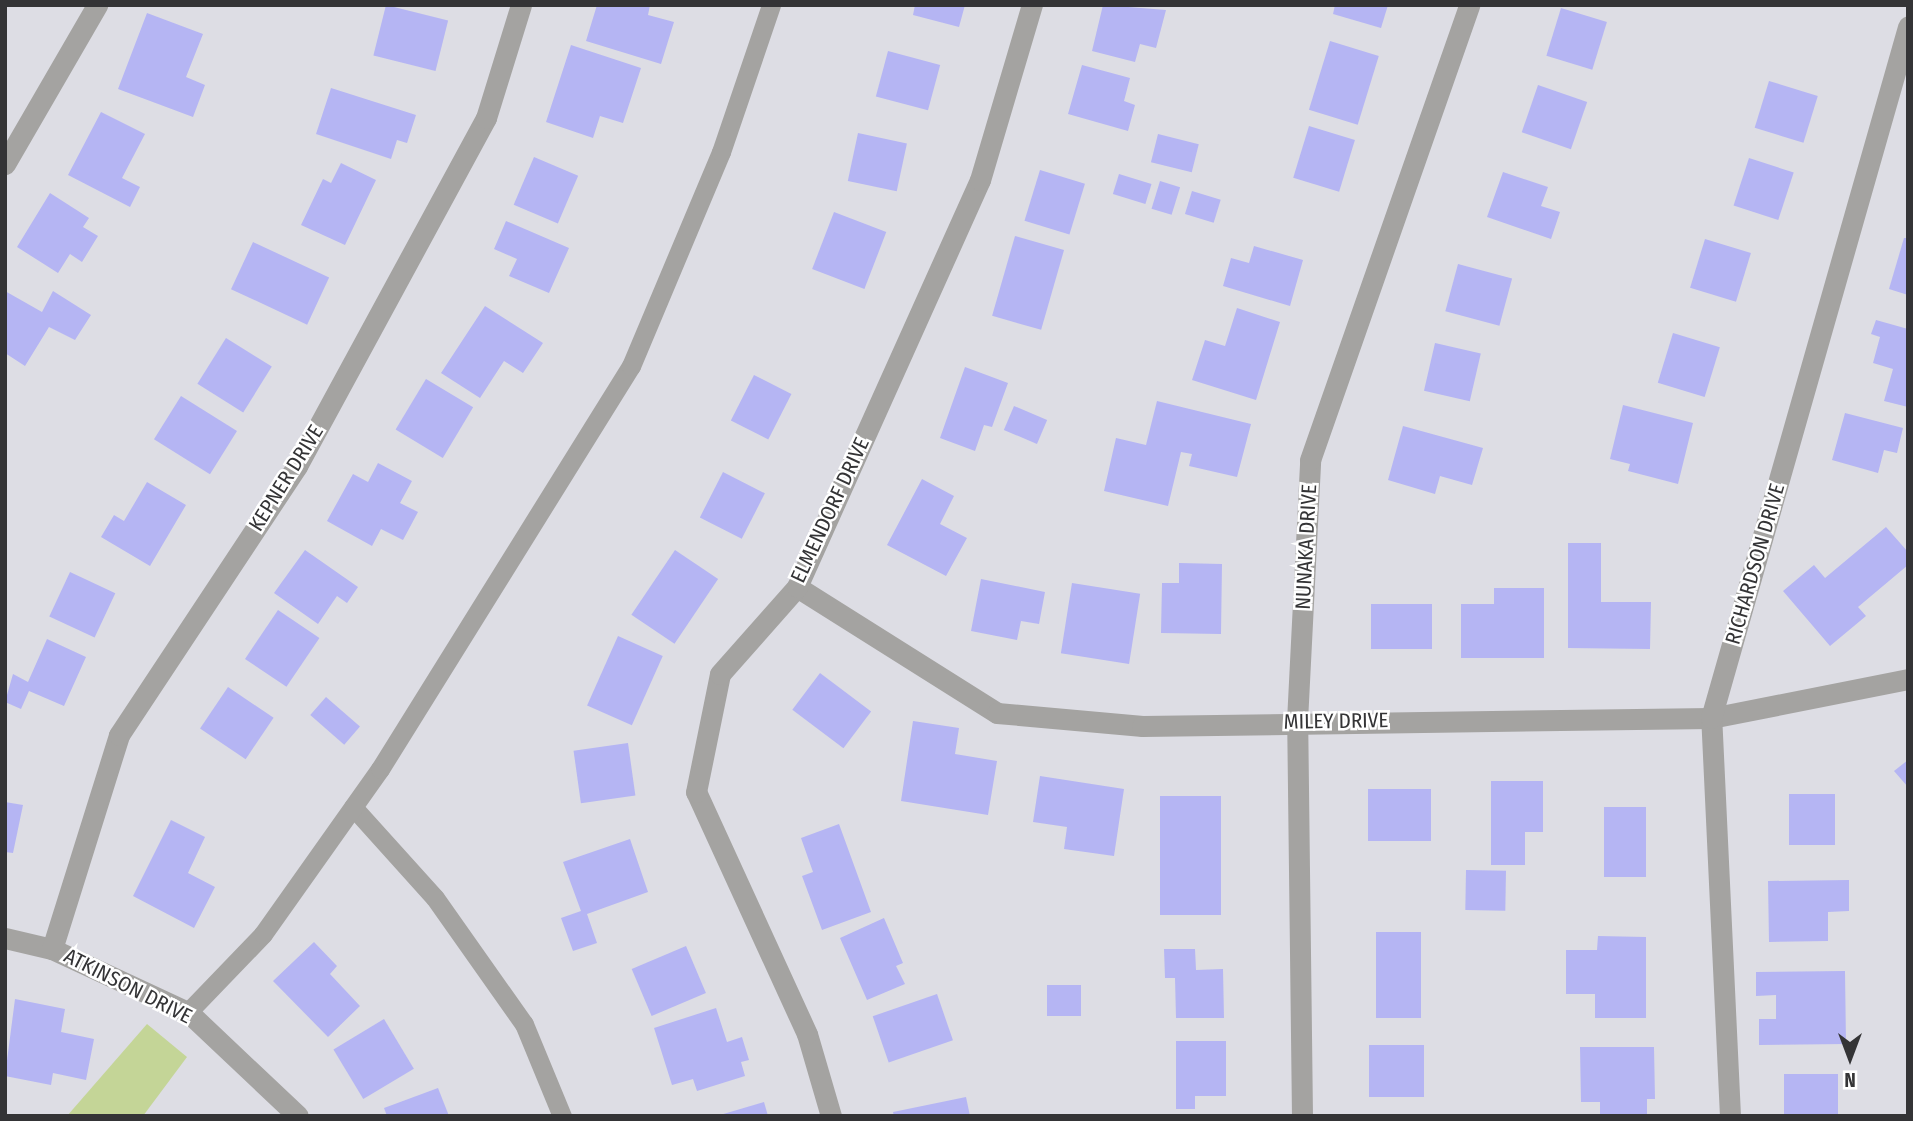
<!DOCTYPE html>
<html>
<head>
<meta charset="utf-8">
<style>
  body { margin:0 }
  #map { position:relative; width:1913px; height:1121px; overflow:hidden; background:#dddde4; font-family:"Fira Sans Condensed",sans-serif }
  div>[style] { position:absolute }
  .green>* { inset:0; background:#c4d597 }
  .building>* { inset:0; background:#b5b5f3; transform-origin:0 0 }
  .lane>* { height:19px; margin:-9.5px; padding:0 9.5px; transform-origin:9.5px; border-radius:9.5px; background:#a4a3a1 }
  .street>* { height:21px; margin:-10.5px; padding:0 10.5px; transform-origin:10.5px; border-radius:10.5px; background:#a4a3a1 }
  span { translate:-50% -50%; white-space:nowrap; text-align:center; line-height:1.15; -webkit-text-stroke:5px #fff; paint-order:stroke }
  .street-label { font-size:21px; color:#343436 }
  .frame { position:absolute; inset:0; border:7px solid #343436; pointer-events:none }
  .north { position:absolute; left:1815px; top:1023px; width:70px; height:70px; -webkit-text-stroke:5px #fff; paint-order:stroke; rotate:180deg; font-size:19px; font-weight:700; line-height:28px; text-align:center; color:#343436 }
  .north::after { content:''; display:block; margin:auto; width:24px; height:32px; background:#343436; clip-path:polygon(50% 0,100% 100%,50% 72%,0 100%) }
</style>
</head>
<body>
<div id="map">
  <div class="green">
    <div style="clip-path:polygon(147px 1024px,187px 1057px,143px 1116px,67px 1116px)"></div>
  </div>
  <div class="building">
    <div style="left:386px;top:5px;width:64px;height:52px;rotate:14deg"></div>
    <div style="clip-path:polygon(597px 5px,650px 5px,648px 15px,674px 22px,661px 64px,586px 41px)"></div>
    <div style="clip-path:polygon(915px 5px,965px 5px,959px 27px,913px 15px)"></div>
    <div style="clip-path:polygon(1103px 5px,1166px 10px,1156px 48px,1140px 44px,1135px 62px,1092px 51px)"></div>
    <div style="clip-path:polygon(1335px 5px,1388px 5px,1381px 28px,1333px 14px)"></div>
    <div style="left:1561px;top:8px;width:48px;height:50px;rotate:17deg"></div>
    <div style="clip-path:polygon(147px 13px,203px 34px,186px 77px,205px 85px,193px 117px,118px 89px)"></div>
    <div style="left:1330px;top:41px;width:51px;height:72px;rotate:17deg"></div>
    <div style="clip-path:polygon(571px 45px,641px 68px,623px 123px,600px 116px,593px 138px,546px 122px)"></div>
    <div style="left:888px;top:51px;width:54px;height:47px;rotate:15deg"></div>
    <div style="clip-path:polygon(1082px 65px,1130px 78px,1124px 101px,1135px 105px,1128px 131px,1068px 114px)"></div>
    <div style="left:1769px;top:81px;width:51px;height:49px;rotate:17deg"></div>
    <div style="left:1538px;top:85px;width:52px;height:50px;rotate:19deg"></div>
    <div style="clip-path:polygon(331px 88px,416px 115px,407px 143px,397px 140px,391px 159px,316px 134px)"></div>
    <div style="clip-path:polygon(101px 112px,145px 134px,122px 178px,140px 187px,130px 207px,68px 175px)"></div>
    <div style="left:1309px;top:126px;width:48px;height:54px;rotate:17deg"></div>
    <div style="left:858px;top:133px;width:50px;height:49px;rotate:12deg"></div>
    <div style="left:1158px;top:134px;width:42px;height:29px;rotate:14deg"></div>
    <div style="left:534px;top:157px;width:48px;height:52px;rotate:23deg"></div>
    <div style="left:1749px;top:158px;width:47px;height:50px;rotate:18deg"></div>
    <div style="clip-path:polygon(341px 163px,376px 180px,345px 245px,301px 225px,323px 179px,331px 183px)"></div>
    <div style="left:1040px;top:170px;width:47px;height:53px;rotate:17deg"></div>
    <div style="clip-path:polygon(1503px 172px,1548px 187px,1541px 206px,1560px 212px,1551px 239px,1487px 217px)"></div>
    <div style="left:1119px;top:174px;width:34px;height:21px;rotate:17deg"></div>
    <div style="left:1160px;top:181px;width:21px;height:29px;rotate:17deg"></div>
    <div style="left:1192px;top:191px;width:30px;height:24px;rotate:17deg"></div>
    <div style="clip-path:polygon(50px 193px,89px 218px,83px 227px,98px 236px,82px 262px,70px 254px,58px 273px,17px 247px)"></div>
    <div style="left:834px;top:212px;width:56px;height:61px;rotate:21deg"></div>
    <div style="clip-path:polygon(506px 221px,569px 248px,549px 293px,509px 276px,517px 259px,494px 249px)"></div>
    <div style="left:1015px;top:236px;width:51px;height:83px;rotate:16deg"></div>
    <div style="clip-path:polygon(1904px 238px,1908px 238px,1908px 295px,1889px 289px)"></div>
    <div style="left:1705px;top:239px;width:48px;height:51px;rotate:17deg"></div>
    <div style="left:253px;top:242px;width:84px;height:52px;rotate:25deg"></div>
    <div style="clip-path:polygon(1254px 246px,1303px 260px,1290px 306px,1223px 286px,1231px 258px,1249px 263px)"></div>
    <div style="left:1458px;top:264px;width:56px;height:49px;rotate:15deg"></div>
    <div style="clip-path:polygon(5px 291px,42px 312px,53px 291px,91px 315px,75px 340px,49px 327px,25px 366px,5px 353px)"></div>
    <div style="clip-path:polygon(485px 306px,543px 343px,523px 373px,504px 361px,480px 398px,441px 373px)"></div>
    <div style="clip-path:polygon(1237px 308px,1280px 322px,1256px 400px,1192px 380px,1205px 340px,1225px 346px)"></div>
    <div style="clip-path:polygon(1876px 320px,1908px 329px,1908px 407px,1884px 401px,1893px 369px,1873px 363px,1880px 337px,1871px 334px)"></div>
    <div style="left:1673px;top:333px;width:49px;height:52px;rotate:17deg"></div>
    <div style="left:226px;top:338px;width:54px;height:54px;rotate:32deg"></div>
    <div style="left:1435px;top:343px;width:47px;height:49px;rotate:13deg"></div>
    <div style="clip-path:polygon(965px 367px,1008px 383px,992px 427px,984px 425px,975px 451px,940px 438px)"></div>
    <div style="left:754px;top:375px;width:42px;height:51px;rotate:27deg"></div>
    <div style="left:426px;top:379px;width:55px;height:59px;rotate:31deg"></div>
    <div style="left:181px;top:396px;width:66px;height:51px;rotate:32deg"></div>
    <div style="clip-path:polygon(1157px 401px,1251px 424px,1237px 477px,1189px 466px,1192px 454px,1181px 452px,1168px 506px,1104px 491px,1116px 438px,1146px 445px)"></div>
    <div style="clip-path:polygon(1623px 405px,1693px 423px,1678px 484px,1628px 471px,1630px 464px,1610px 459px)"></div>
    <div style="left:1014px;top:406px;width:36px;height:26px;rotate:23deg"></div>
    <div style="clip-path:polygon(1845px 413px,1903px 428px,1897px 453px,1884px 450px,1878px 473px,1832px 460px)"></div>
    <div style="clip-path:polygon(1403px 426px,1483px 448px,1472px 485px,1440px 476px,1435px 494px,1388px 480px)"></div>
    <div style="clip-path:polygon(378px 463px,412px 481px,400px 503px,418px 512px,403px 540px,381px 529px,372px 546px,327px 521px,353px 474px,368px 482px)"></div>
    <div style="left:723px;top:472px;width:47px;height:51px;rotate:27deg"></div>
    <div style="clip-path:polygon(922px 479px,954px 496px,940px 524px,967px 538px,946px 576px,887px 545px)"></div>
    <div style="clip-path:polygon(147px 482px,186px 505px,150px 566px,101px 537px,114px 515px,124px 521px)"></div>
    <div style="clip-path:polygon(1886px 527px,1908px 552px,1908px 565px,1858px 607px,1866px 616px,1830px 646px,1783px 591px,1814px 565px,1825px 578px)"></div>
    <div style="clip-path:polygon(1568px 543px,1601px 543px,1601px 602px,1651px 602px,1650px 649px,1568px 648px)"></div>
    <div style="clip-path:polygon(305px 550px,358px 587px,347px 603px,337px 596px,318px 624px,274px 593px)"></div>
    <div style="left:675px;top:550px;width:52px;height:78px;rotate:34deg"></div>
    <div style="clip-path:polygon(1179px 563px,1222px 564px,1221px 634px,1161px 633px,1162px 583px,1179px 583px)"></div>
    <div style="left:70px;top:572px;width:50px;height:49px;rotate:25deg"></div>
    <div style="clip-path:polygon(981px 579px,1045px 592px,1039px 624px,1021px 621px,1017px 640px,971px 631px)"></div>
    <div style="left:1072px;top:583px;width:69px;height:71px;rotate:9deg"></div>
    <div style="clip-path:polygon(1494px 588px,1544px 588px,1544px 658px,1461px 658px,1461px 604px,1494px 604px)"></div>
    <div style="left:1371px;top:604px;width:61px;height:45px"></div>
    <div style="left:278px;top:610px;width:50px;height:59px;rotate:34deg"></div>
    <div style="left:618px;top:636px;width:49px;height:76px;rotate:24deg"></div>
    <div style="clip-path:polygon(47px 639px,86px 657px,64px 706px,29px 691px,21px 709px,5px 702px,13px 674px,28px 682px)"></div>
    <div style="left:820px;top:673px;width:64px;height:46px;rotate:37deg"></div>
    <div style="left:228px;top:687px;width:55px;height:50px;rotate:34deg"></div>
    <div style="left:326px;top:697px;width:45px;height:24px;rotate:41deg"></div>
    <div style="clip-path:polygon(913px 721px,959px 728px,955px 754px,997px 761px,988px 815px,901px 801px)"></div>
    <div style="left:628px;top:743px;width:53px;height:55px;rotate:82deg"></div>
    <div style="clip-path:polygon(1908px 760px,1908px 787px,1894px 771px)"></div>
    <div style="clip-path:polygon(1040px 776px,1124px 789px,1114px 856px,1064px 849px,1067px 827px,1033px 822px)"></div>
    <div style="clip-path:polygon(1491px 781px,1543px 781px,1543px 832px,1525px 832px,1525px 865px,1491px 865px)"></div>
    <div style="left:1368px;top:789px;width:63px;height:52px"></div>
    <div style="left:1789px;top:794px;width:46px;height:51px"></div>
    <div style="left:1160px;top:796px;width:61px;height:119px"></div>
    <div style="clip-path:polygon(5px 802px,23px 805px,13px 853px,5px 852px)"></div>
    <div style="left:1604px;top:807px;width:42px;height:70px"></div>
    <div style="clip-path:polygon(171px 820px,205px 837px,188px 873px,215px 887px,194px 928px,133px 896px)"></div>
    <div style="clip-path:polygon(839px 824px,871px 912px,822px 930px,802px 876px,813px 872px,801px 838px)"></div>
    <div style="clip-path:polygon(630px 839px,648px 892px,587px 914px,597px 943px,573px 951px,561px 918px,581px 911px,563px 862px)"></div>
    <div style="left:1466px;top:870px;width:40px;height:40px;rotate:1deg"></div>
    <div style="clip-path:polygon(1849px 880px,1849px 911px,1828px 912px,1828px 941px,1769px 942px,1768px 881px)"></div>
    <div style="clip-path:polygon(884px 918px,903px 963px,896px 966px,905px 984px,867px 1000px,840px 938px)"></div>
    <div style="left:1376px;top:932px;width:45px;height:86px"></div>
    <div style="clip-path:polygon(1598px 936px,1646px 937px,1646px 1018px,1595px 1018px,1595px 994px,1566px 994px,1566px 950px,1597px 950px)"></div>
    <div style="clip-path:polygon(314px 942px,337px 966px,330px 974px,360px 1006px,328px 1037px,273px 981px)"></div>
    <div style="left:686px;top:946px;width:51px;height:59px;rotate:67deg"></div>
    <div style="clip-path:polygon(1164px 949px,1195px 949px,1196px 970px,1223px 969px,1224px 1018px,1176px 1018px,1175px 978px,1165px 978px)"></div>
    <div style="clip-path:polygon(1845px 971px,1846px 1044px,1759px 1045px,1759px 1019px,1776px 1019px,1776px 995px,1756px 996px,1756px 972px)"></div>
    <div style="left:1047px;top:985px;width:34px;height:31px"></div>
    <div style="left:937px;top:994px;width:49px;height:68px;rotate:71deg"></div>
    <div style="clip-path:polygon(15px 999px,65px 1009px,61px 1032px,94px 1039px,86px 1080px,53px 1073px,51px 1085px,5px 1076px)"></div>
    <div style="clip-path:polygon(716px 1008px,727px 1042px,742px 1037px,749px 1060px,741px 1062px,745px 1076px,697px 1091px,693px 1079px,672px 1085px,654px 1028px)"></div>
    <div style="left:384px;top:1019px;width:58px;height:59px;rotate:59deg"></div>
    <div style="clip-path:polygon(1176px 1041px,1226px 1041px,1226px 1096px,1195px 1096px,1195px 1109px,1176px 1109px)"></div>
    <div style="left:1369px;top:1045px;width:55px;height:52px"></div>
    <div style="clip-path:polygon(1580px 1047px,1654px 1047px,1655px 1099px,1647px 1099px,1647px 1116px,1600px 1116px,1600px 1102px,1581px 1102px)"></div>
    <div style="left:1784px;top:1074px;width:54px;height:42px"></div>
    <div style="clip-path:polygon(438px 1088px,449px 1116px,387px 1116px,384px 1108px)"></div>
    <div style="clip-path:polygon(966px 1097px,970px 1116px,894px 1116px,893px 1112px)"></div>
    <div style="clip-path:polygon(764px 1102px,768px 1116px,720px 1116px,720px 1115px)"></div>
  </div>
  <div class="lane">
    <div style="left:353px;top:807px;width:122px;rotate:48deg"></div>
    <div style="left:435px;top:898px;width:154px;rotate:54.8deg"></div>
    <div style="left:524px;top:1024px;width:100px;rotate:67.6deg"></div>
    <div style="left:188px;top:1012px;width:108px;rotate:-46.1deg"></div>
    <div style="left:263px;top:934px;width:202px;rotate:-54.7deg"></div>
    <div style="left:380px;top:769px;width:475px;rotate:-58.1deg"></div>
    <div style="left:631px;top:366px;width:232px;rotate:-67.2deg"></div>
    <div style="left:721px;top:152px;width:155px;rotate:-71.2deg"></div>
  </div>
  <div class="street">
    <div style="left:5px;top:164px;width:184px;rotate:-59.9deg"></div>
    <div style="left:797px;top:587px;width:236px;rotate:32.2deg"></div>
    <div style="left:997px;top:713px;width:146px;rotate:5.1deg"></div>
    <div style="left:1142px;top:726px;width:569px;rotate:-0.81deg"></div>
    <div style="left:1711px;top:718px;width:201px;rotate:-11.2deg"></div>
    <div style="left:5px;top:938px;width:48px;rotate:13.2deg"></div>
    <div style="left:52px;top:949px;width:150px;rotate:24.9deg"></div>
    <div style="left:188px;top:1012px;width:151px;rotate:43.4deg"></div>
    <div style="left:52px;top:949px;width:224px;rotate:-72.6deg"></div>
    <div style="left:119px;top:735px;width:323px;rotate:-56.5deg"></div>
    <div style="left:297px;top:466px;width:396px;rotate:-61.5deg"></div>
    <div style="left:486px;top:118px;width:118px;rotate:-72.8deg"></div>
    <div style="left:831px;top:1116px;width:85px;rotate:-106.3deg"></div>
    <div style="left:807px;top:1034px;width:266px;rotate:-114.6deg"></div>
    <div style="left:696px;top:792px;width:120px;rotate:-78.5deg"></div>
    <div style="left:720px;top:674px;width:116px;rotate:-48.5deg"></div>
    <div style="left:797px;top:587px;width:446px;rotate:-65.8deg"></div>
    <div style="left:980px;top:180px;width:183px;rotate:-73.5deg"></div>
    <div style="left:1302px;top:1116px;width:395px;rotate:-90.7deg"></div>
    <div style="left:1297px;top:721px;width:261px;rotate:-87.1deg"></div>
    <div style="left:1310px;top:460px;width:482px;rotate:-70.7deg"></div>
    <div style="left:1730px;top:1116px;width:398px;rotate:-92.7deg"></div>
    <div style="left:1711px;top:718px;width:719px;rotate:-74.09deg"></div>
  </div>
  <div class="street-label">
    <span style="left:286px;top:478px;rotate:-58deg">KEPNER DRIVE</span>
    <span style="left:830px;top:510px;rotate:-65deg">ELMENDORF DRIVE</span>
    <span style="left:1306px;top:547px;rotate:-87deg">NUNAKA DRIVE</span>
    <span style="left:1755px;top:564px;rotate:-74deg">RICHARDSON DRIVE</span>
    <span style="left:1336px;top:721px;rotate:-1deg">MILEY DRIVE</span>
    <span style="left:128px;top:986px;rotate:27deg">ATKINSON DRIVE</span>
  </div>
  <div class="frame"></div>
  <div class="north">N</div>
</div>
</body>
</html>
